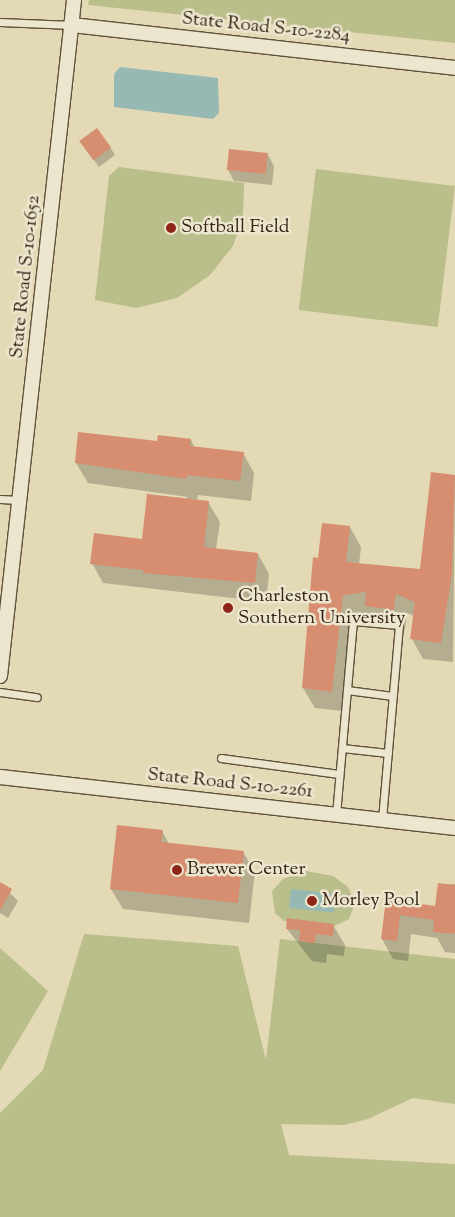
<!DOCTYPE html>
<html>
<head>
<meta charset="utf-8">
<style>
  body { margin:0 }
  #map { position:relative; width:455px; height:1217px; overflow:hidden; background:#e3d9b5; font-family:"Sorts Mill Goudy",serif }
  div>[style] { position:absolute }
  .green>* { inset:0; background:#b9be8a; transform-origin:0 0 }
  .water>* { inset:0; background:#96b9b4; transform-origin:0 0 }
  .shadow>* { inset:0; background:#0003 }
  .building>* { inset:0; background:#d68d70; transform-origin:0 0 }
  .roads { filter:drop-shadow(1px 0 #5f513c) drop-shadow(-1px 0 #5f513c) drop-shadow(0 1px #5f513c) drop-shadow(0 -1px #5f513c) }
  .service>* { height:7px; margin:-3.5px; padding:0 3.5px; transform-origin:3.5px; border-radius:3.5px; background:#ede6cf }
  .minor>* { height:14px; margin:-7px; padding:0 7px; transform-origin:7px; border-radius:7px; background:#ede6cf }
  .dots>* { width:14px; height:14px; translate:-50% -50%; box-sizing:border-box; border:2px solid #ede6cf; border-radius:50% }
  span { translate:-50% -50%; white-space:nowrap; text-align:center; line-height:1.15; -webkit-text-stroke:5px #ede6cf; paint-order:stroke }
  .street-label { font-size:19px; color:#332413 }
  .poi-label { font-size:19px; color:#332413 }
  .left { translate:0 -50%; text-align:left }
</style>
</head>
<body>
<div id="map">
  <div class="green">
    <div style="clip-path:polygon(89px 0,455px 0,455px 43px,88px 5px)"></div>
    <div style="clip-path:polygon(119px 167px,244px 183px,243px 217px,233px 246px,210px 275px,177px 298px,136px 308px,95px 300px,109px 176px)"></div>
    <div style="left:316px;top:169px;width:140px;height:142px;rotate:7deg"></div>
    <div style="clip-path:polygon(306px 871px,333px 876px,348px 887px,355px 903px,349px 919px,334px 926px,284px 921px,275px 913px,272px 891px,283px 879px)"></div>
    <div style="clip-path:polygon(84px 934px,238px 946px,266px 1060px,280px 939px,455px 959px,455px 1104px,413px 1098px,368px 1119px,344px 1125px,281px 1124px,289px 1155px,455px 1164px,455px 1217px,0 1217px,0 1113px,43px 1070px)"></div>
    <div style="clip-path:polygon(0 948px,48px 991px,0 1071px)"></div>
  </div>
  <div class="water">
    <div style="clip-path:polygon(120px 67px,218px 78px,219px 113px,213px 119px,114px 107px,114px 74px)"></div>
    <div style="left:291px;top:889px;width:45px;height:19px;rotate:6deg"></div>
  </div>
  <div class="shadow">
    <div style="clip-path:polygon(81px 142px,110px 147px,115px 155px,99px 167px)"></div>
    <div style="clip-path:polygon(268px 155px,274px 166px,272px 185px,234px 181px,228px 170px)"></div>
    <div style="clip-path:polygon(191px 440px,195px 448px,243px 453px,254px 473px,251px 501px,198px 495px,197px 501px,208px 502px,220px 522px,216px 549px,258px 554px,269px 574px,266px 602px,103px 583px,92px 563px,143px 540px,188px 497px,88px 483px,76px 463px,158px 443px)"></div>
    <div style="clip-path:polygon(432px 474px,455px 477px,453px 662px,423px 659px,412px 639px,414px 616px,407px 613px,405px 630px,378px 626px,370px 613px,354px 615px,343px 711px,315px 708px,303px 688px,319px 559px,350px 527px,361px 547px,359px 565px,421px 571px)"></div>
    <div style="clip-path:polygon(162px 831px,169px 844px,243px 852px,255px 872px,249px 923px,123px 909px,111px 889px)"></div>
    <div style="clip-path:polygon(0 883px,18px 901px,8px 918px,0 913px)"></div>
    <div style="clip-path:polygon(455px 884px,455px 953px,445px 952px,437px 938px,411px 934px,408px 961px,393px 959px,382px 939px,387px 900px,437px 907px,439px 885px)"></div>
    <div style="clip-path:polygon(333px 925px,345px 945px,344px 956px,327px 954px,326px 963px,312px 961px,287px 929px)"></div>
  </div>
  <div class="building">
    <div style="left:97px;top:128px;width:24px;height:22px;rotate:54deg"></div>
    <div style="left:229px;top:149px;width:39px;height:21px;rotate:6deg"></div>
    <div style="clip-path:polygon(78px 432px,157px 441px,158px 435px,191px 439px,190px 446px,244px 452px,240px 481px,187px 475px,187px 479px,75px 463px)"></div>
    <div style="clip-path:polygon(431px 472px,455px 475px,452px 574px,441px 643px,410px 639px,415px 602px,396px 594px,394px 610px,365px 606px,366px 592px,343px 595px,332px 692px,302px 688px,313px 557px,318px 558px,322px 523px,350px 526px,346px 562px,420px 569px)"></div>
    <div style="clip-path:polygon(147px 494px,209px 501px,204px 547px,258px 553px,255px 583px,143px 573px,143px 570px,90px 564px,94px 533px,142px 539px)"></div>
    <div style="clip-path:polygon(117px 825px,163px 830px,161px 842px,244px 851px,238px 903px,110px 889px)"></div>
    <div style="clip-path:polygon(0 882px,12px 889px,0 910px)"></div>
    <div style="clip-path:polygon(438px 883px,455px 885px,455px 934px,433px 932px,434px 920px,400px 915px,397px 941px,381px 939px,386px 899px,435px 906px)"></div>
    <div style="clip-path:polygon(287px 918px,334px 924px,333px 936px,316px 934px,315px 943px,299px 941px,300px 930px,286px 929px)"></div>
  </div>
  <div class="roads">
    <div class="service">
      <div style="left:0;top:22px;width:72px;rotate:2.4deg"></div>
      <div style="left:0;top:499px;width:19px;rotate:3deg"></div>
      <div style="left:347px;top:690px;width:46px;rotate:7.4deg"></div>
      <div style="left:0;top:692px;width:37px;rotate:8deg"></div>
      <div style="left:342px;top:748px;width:46px;rotate:6.2deg"></div>
      <div style="left:221px;top:758px;width:119px;rotate:7.7deg"></div>
      <div style="left:336px;top:815px;width:195px;rotate:-85deg"></div>
      <div style="left:353px;top:621px;width:46px;rotate:5deg"></div>
      <div style="left:399px;top:625px;width:196px;rotate:95deg"></div>
    </div>
    <div class="minor">
      <div style="left:72px;top:25px;width:385px;rotate:6.4deg"></div>
      <div style="left:0;top:676px;width:680px;rotate:-83.75deg"></div>
      <div style="left:0;top:777px;width:458px;rotate:6.4deg"></div>
    </div>
  </div>
  <div class="dots">
    <div style="left:171px;top:228px;background:#8f2418"></div>
    <div style="left:228px;top:608px;background:#8f2418"></div>
    <div style="left:177px;top:870px;background:#8f2418"></div>
    <div style="left:312px;top:901px;background:#8f2418"></div>
  </div>
  <div class="street-label">
    <span style="left:266px;top:28px;rotate:6deg">State Road S-10-2284</span>
    <span style="left:26px;top:277px;rotate:-84deg">State Road S-10-1652</span>
    <span style="left:230px;top:784px;rotate:6deg">State Road S-10-2261</span>
  </div>
  <div class="poi-label">
    <span class="left" style="left:181px;top:228px">Softball Field</span>
    <span class="left" style="left:238px;top:608px">Charleston<br>Southern University</span>
    <span class="left" style="left:187px;top:870px">Brewer Center</span>
    <span class="left" style="left:322px;top:901px">Morley Pool</span>
  </div>
</div>
</body>
</html>
